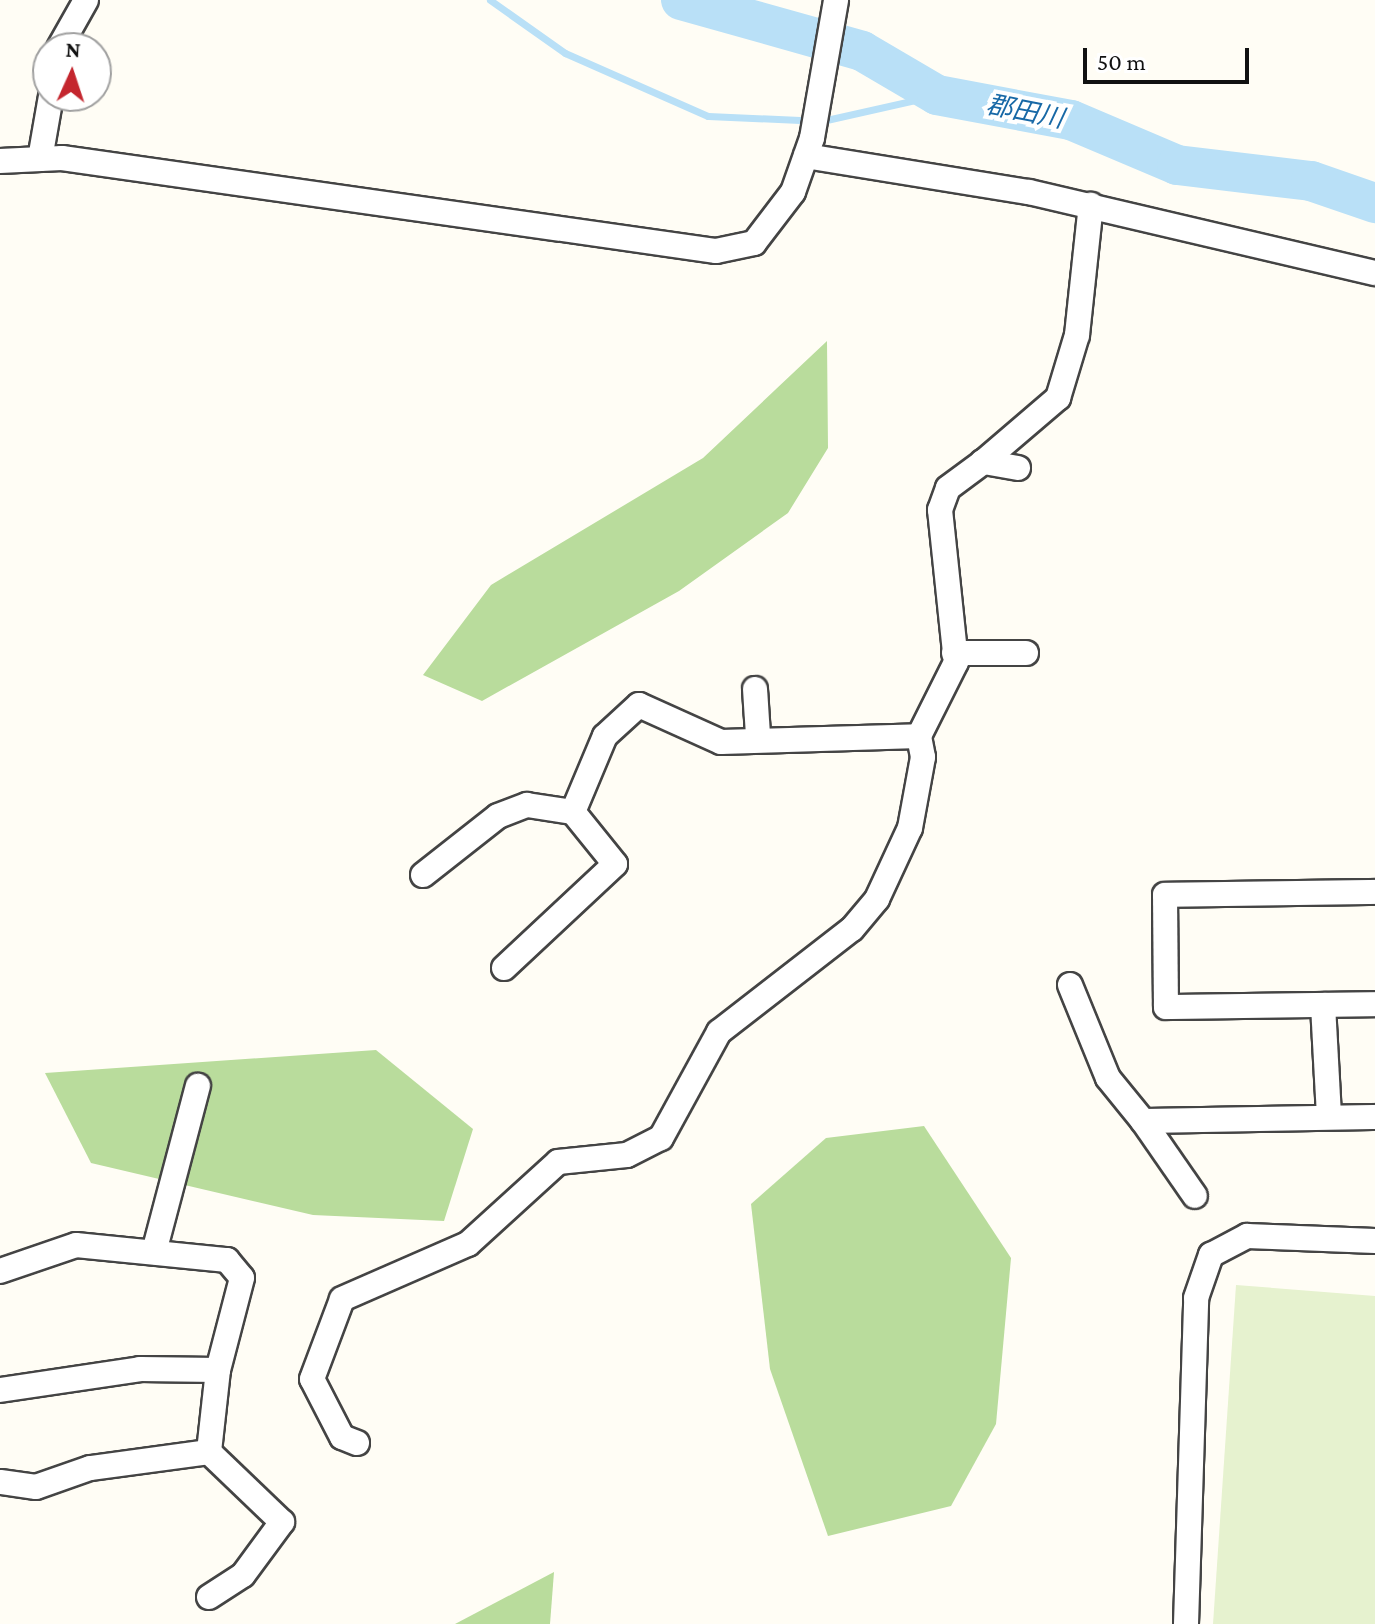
<!DOCTYPE html>
<html>
<head>
<meta charset="utf-8">
<style>
  body { margin:0 }
  #map { position:relative; width:1375px; height:1624px; overflow:hidden; background:#fffdf5; font-family:"Crimson Pro","Noto Sans JP",serif }
  div>[style] { position:absolute }
  .forest>* { inset:0; background:#b9dc9c }
  .pitch>* { inset:0; background:#e6f2cf }
  .stream>* { height:7px; margin:-3.5px; padding:0 3.5px; transform-origin:3.5px; border-radius:3.5px; background:#b9e0f7 }
  .river>* { height:40px; margin:-20px; padding:0 20px; transform-origin:20px; border-radius:20px; background:#b9e0f7 }
  .roads { filter:drop-shadow(2px 0 #444) drop-shadow(-2px 0 #444) drop-shadow(0 2px #444) drop-shadow(0 -2px #444) }
  .minor>* { height:24px; margin:-12px; padding:0 12px; transform-origin:12px; border-radius:12px; background:#fff }
  span { translate:-50% -50%; white-space:nowrap; text-align:center; line-height:1.15; -webkit-text-stroke:8px #fff; paint-order:stroke }
  .water-label { font-size:26px; color:#1768a6; font-style:italic }
  .north { position:absolute; left:32px; top:32px; width:80px; height:80px; box-sizing:border-box; background:#fff; border:2px solid #a0a0a0; border-radius:50%; rotate:3deg; font-size:22px; font-weight:700; line-height:32px; text-align:center; color:#111 }
  .north::after { content:''; display:block; margin:auto; width:28px; height:36px; background:#c4262e; clip-path:polygon(50% 0,100% 100%,50% 72%,0 100%) }
  .scale { position:absolute; left:1083px; top:48px; width:166px; height:36px; box-sizing:border-box; border:4px solid #111; border-top:0; padding-left:10px; font-size:24px; line-height:28px; white-space:nowrap; color:#111; -webkit-text-stroke:6px #fff; paint-order:stroke }
</style>
</head>
<body>
<div id="map">
  <div class="forest">
    <div style="clip-path:polygon(827px 341px,828px 448px,788px 513px,679px 591px,482px 701px,423px 675px,491px 585px,703px 458px)"></div>
    <div style="clip-path:polygon(376px 1050px,473px 1129px,444px 1221px,313px 1215px,91px 1163px,45px 1073px)"></div>
    <div style="clip-path:polygon(924px 1126px,1011px 1258px,996px 1424px,951px 1506px,828px 1536px,770px 1369px,751px 1204px,826px 1138px)"></div>
    <div style="clip-path:polygon(554px 1572px,550px 1624px,455px 1624px)"></div>
  </div>
  <div class="pitch">
    <div style="clip-path:polygon(1236px 1285px,1375px 1296px,1375px 1624px,1213px 1624px)"></div>
  </div>
  <div class="stream">
    <div style="left:490px;top:0;width:92px;rotate:35.2deg"></div>
    <div style="left:565px;top:53px;width:156px;rotate:23.8deg"></div>
    <div style="left:708px;top:116px;width:114px;rotate:2.5deg"></div>
    <div style="left:822px;top:121px;width:118px;rotate:-12.7deg"></div>
  </div>
  <div class="river">
    <div style="left:681px;top:0;width:188px;rotate:15.7deg"></div>
    <div style="left:862px;top:51px;width:87px;rotate:30.4deg"></div>
    <div style="left:937px;top:95px;width:136px;rotate:10.6deg"></div>
    <div style="left:1071px;top:120px;width:115px;rotate:23deg"></div>
    <div style="left:1177px;top:165px;width:135px;rotate:6.8deg"></div>
    <div style="left:1311px;top:181px;width:68px;rotate:19deg"></div>
  </div>
  <div class="roads">
    <div class="minor">
      <div style="left:59px;top:48px;width:55px;rotate:-60.6deg"></div>
      <div style="left:806px;top:156px;width:226px;rotate:9.2deg"></div>
      <div style="left:1029px;top:192px;width:355px;rotate:13.2deg"></div>
      <div style="left:40px;top:159px;width:64px;rotate:-80.1deg"></div>
      <div style="left:0;top:161px;width:62px;rotate:-2.8deg"></div>
      <div style="left:62px;top:158px;width:661px;rotate:8.09deg"></div>
      <div style="left:716px;top:251px;width:39px;rotate:-12deg"></div>
      <div style="left:754px;top:243px;width:64px;rotate:-52.6deg"></div>
      <div style="left:793px;top:192px;width:57px;rotate:-70.6deg"></div>
      <div style="left:812px;top:138px;width:140px;rotate:-80.1deg"></div>
      <div style="left:1018px;top:468px;width:36px;rotate:-170deg"></div>
      <div style="left:983px;top:462px;width:99px;rotate:-40.5deg"></div>
      <div style="left:1058px;top:398px;width:66px;rotate:-73.2deg"></div>
      <div style="left:1077px;top:335px;width:131px;rotate:-83.9deg"></div>
      <div style="left:954px;top:653px;width:72px"></div>
      <div style="left:755px;top:689px;width:46px;rotate:86.3deg"></div>
      <div style="left:423px;top:875px;width:95px;rotate:-38.2deg"></div>
      <div style="left:498px;top:816px;width:31px;rotate:-21deg"></div>
      <div style="left:527px;top:805px;width:47px;rotate:8.7deg"></div>
      <div style="left:1375px;top:892px;width:210px;rotate:179.2deg"></div>
      <div style="left:1165px;top:895px;width:112px;rotate:89.5deg"></div>
      <div style="left:1166px;top:1007px;width:209px;rotate:-0.8deg"></div>
      <div style="left:504px;top:968px;width:152px;rotate:-43.1deg"></div>
      <div style="left:615px;top:864px;width:67px;rotate:-128.9deg"></div>
      <div style="left:573px;top:812px;width:82px;rotate:-67.2deg"></div>
      <div style="left:605px;top:736px;width:46px;rotate:-42.4deg"></div>
      <div style="left:639px;top:705px;width:90px;rotate:24.3deg"></div>
      <div style="left:721px;top:742px;width:198px;rotate:-1.7deg"></div>
      <div style="left:919px;top:736px;width:83px;rotate:-63.4deg"></div>
      <div style="left:956px;top:662px;width:153px;rotate:-96deg"></div>
      <div style="left:940px;top:510px;width:23px;rotate:-70deg"></div>
      <div style="left:948px;top:488px;width:44px;rotate:-36.6deg"></div>
      <div style="left:1070px;top:985px;width:100px;rotate:67.8deg"></div>
      <div style="left:1108px;top:1078px;width:55px;rotate:50.9deg"></div>
      <div style="left:1143px;top:1121px;width:232px;rotate:-1deg"></div>
      <div style="left:1323px;top:1005px;width:112px;rotate:86.9deg"></div>
      <div style="left:1143px;top:1121px;width:91px;rotate:55.3deg"></div>
      <div style="left:154px;top:1252px;width:172px;rotate:-75.2deg"></div>
      <div style="left:0;top:1271px;width:80px;rotate:-18.9deg"></div>
      <div style="left:76px;top:1245px;width:152px;rotate:5.7deg"></div>
      <div style="left:227px;top:1260px;width:23px;rotate:50deg"></div>
      <div style="left:242px;top:1278px;width:95px;rotate:104.6deg"></div>
      <div style="left:218px;top:1370px;width:82px;rotate:96.3deg"></div>
      <div style="left:209px;top:1452px;width:120px;rotate:172.3deg"></div>
      <div style="left:90px;top:1468px;width:57px;rotate:160.6deg"></div>
      <div style="left:36px;top:1487px;width:36px;rotate:-172deg"></div>
      <div style="left:0;top:1390px;width:142px;rotate:-8.5deg"></div>
      <div style="left:140px;top:1369px;width:78px;rotate:0.7deg"></div>
      <div style="left:357px;top:1443px;width:16px;rotate:-158deg"></div>
      <div style="left:342px;top:1437px;width:65px;rotate:-117.3deg"></div>
      <div style="left:312px;top:1379px;width:85px;rotate:-69.4deg"></div>
      <div style="left:342px;top:1299px;width:137px;rotate:-23.6deg"></div>
      <div style="left:468px;top:1244px;width:122px;rotate:-42.3deg"></div>
      <div style="left:558px;top:1162px;width:69px;rotate:-5.8deg"></div>
      <div style="left:627px;top:1155px;width:38px;rotate:-27deg"></div>
      <div style="left:661px;top:1138px;width:121px;rotate:-61.3deg"></div>
      <div style="left:719px;top:1032px;width:168px;rotate:-37.8deg"></div>
      <div style="left:852px;top:929px;width:39px;rotate:-50deg"></div>
      <div style="left:877px;top:899px;width:78px;rotate:-65.1deg"></div>
      <div style="left:910px;top:828px;width:72px;rotate:-79.6deg"></div>
      <div style="left:923px;top:757px;width:21px;rotate:-101deg"></div>
      <div style="left:209px;top:1597px;width:40px;rotate:-32.9deg"></div>
      <div style="left:243px;top:1575px;width:66px;rotate:-53.7deg"></div>
      <div style="left:282px;top:1522px;width:101px;rotate:-136.2deg"></div>
      <div style="left:1186px;top:1624px;width:326px;rotate:-88.2deg"></div>
      <div style="left:1196px;top:1298px;width:46px;rotate:-70.8deg"></div>
      <div style="left:1211px;top:1255px;width:41px;rotate:-27.8deg"></div>
      <div style="left:1247px;top:1236px;width:128px;rotate:2.2deg"></div>
    </div>
  </div>
  <div class="water-label">
    <span style="left:1025px;top:112px;rotate:11deg">郡田川</span>
  </div>
  <div class="north">N</div>
  <div class="scale">50 m</div>
</div>
</body>
</html>
